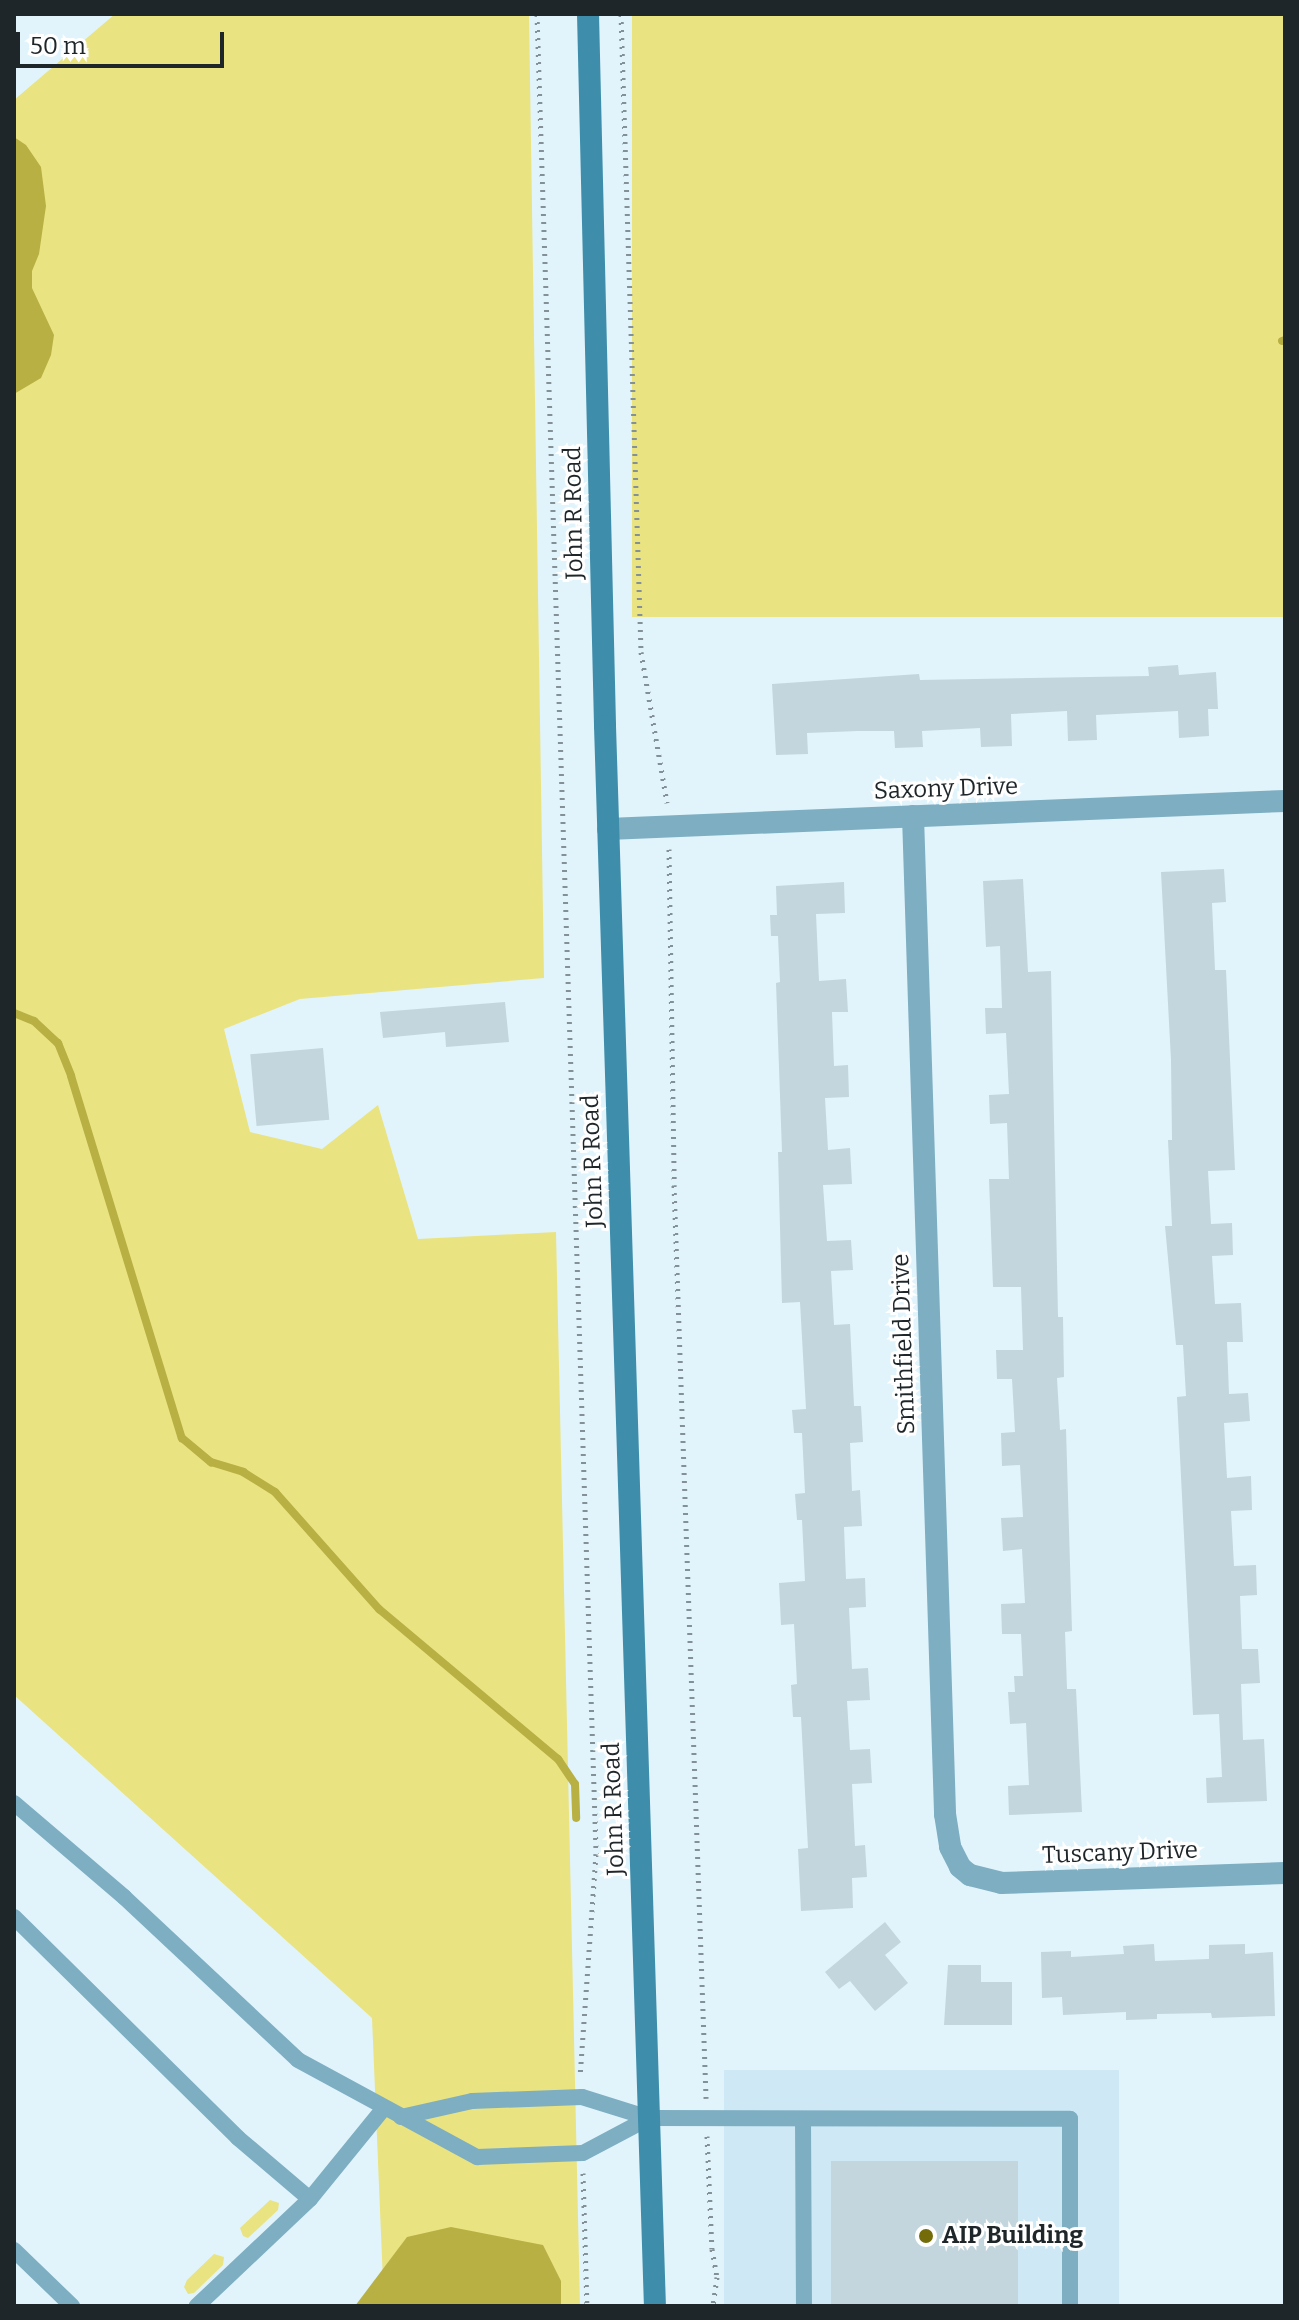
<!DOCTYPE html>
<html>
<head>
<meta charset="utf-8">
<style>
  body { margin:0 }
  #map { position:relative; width:1299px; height:2320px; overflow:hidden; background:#e1f4fc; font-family:Bitter,serif }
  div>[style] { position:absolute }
  .built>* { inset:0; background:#cee9f5; transform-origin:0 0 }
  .green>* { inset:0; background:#eae381; transform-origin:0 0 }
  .water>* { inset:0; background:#b8b043 }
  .stream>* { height:8px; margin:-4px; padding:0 4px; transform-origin:4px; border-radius:4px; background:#b8b043 }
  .building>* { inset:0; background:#c3d5dd; transform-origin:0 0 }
  .path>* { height:5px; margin-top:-2.5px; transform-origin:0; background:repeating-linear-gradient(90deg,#839095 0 2px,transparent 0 8px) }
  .service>* { height:16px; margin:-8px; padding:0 8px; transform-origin:8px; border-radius:8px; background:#7eaec2 }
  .minor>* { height:22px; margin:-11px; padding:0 11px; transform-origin:11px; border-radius:11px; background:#7eaec2 }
  .secondary>* { height:22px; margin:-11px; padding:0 11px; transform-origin:11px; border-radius:11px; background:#3e8daa }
  .dots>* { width:22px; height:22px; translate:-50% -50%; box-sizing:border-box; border:4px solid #fff; border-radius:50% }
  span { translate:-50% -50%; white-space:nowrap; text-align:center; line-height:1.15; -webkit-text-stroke:6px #fff; paint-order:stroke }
  .street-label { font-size:24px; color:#1f2629 }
  .poi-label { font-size:24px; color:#1f2629; font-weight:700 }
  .left { translate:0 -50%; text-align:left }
  .frame { position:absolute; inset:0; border:16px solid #1f2629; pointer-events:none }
  .scale { position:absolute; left:16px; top:32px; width:208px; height:36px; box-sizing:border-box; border:4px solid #1f2629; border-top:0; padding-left:10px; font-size:24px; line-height:28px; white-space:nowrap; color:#1f2629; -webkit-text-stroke:6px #fff; paint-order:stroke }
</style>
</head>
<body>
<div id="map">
  <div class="built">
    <div style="left:724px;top:2070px;width:395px;height:236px"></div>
  </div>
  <div class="green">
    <div style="clip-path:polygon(115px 14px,529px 14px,544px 978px,300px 999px,224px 1029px,250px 1132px,322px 1149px,378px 1105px,418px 1239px,556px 1232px,580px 2306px,384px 2306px,372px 2018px,14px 1695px,14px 100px)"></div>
    <div style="left:632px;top:14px;width:653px;height:603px"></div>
    <div style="clip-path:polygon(270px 2200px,279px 2203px,278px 2210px,248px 2238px,243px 2236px,240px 2228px)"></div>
    <div style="clip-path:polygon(214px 2254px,224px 2257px,223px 2265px,194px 2293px,188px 2294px,184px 2287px,187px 2280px)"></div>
  </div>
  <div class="water">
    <div style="clip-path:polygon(14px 137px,26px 145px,41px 167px,46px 206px,39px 254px,32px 271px,32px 288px,54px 335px,51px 355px,41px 378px,14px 394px)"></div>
    <div style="clip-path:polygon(451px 2227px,543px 2245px,561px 2281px,561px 2306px,355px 2306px,407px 2237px)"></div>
  </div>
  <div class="stream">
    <div style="left:1282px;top:341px;width:3px;rotate:-18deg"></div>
    <div style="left:14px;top:1013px;width:22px;rotate:22deg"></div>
    <div style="left:34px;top:1021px;width:33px;rotate:43deg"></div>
    <div style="left:58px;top:1043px;width:35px;rotate:68deg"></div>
    <div style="left:71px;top:1076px;width:379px;rotate:73deg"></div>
    <div style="left:182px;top:1438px;width:38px;rotate:40deg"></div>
    <div style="left:211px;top:1462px;width:34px;rotate:17deg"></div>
    <div style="left:243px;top:1472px;width:38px;rotate:32deg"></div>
    <div style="left:275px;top:1492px;width:157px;rotate:48.4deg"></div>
    <div style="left:379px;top:1609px;width:234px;rotate:40deg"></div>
    <div style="left:558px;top:1759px;width:30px;rotate:56deg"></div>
    <div style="left:575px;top:1784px;width:34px;rotate:88deg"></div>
  </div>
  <div class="building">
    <div style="clip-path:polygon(1178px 665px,1179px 675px,1216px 672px,1218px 709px,1208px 709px,1209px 736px,1179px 738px,1178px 711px,1096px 715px,1097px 740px,1068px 741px,1067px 711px,1011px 714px,1012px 746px,981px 747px,980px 728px,922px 731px,923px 747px,895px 748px,894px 731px,858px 731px,807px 733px,808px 754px,776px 755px,772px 684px,919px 674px,920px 680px,1149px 676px,1148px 667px)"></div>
    <div style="clip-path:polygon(1224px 869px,1226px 902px,1212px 903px,1215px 970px,1226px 970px,1235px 1170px,1208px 1171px,1211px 1224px,1232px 1223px,1233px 1255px,1212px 1256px,1215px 1304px,1241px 1303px,1243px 1342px,1227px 1342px,1229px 1394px,1248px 1393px,1250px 1421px,1224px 1423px,1227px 1478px,1251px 1476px,1252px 1510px,1231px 1511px,1234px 1566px,1256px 1565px,1257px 1595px,1240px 1596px,1242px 1649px,1258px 1649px,1260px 1683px,1241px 1684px,1243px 1740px,1264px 1739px,1267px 1801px,1207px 1803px,1206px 1778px,1222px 1777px,1219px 1714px,1193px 1715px,1177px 1397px,1186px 1396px,1183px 1345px,1176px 1345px,1165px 1226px,1172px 1226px,1168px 1140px,1172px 1140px,1171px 1060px,1161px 872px)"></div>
    <div style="clip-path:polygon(1023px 879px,1028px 972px,1051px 971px,1058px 1317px,1063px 1317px,1064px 1377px,1057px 1378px,1060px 1430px,1066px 1429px,1072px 1631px,1065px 1632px,1067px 1689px,1076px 1689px,1082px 1812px,1009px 1815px,1008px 1786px,1029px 1785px,1026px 1723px,1010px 1724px,1008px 1692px,1015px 1692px,1014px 1676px,1023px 1676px,1021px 1634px,1002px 1634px,1001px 1604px,1025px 1603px,1022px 1549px,1003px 1551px,1001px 1518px,1023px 1517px,1020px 1465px,1002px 1466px,1001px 1433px,1015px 1432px,1012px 1379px,997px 1379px,996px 1350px,1023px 1350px,1021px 1287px,993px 1287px,989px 1179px,1009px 1179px,1007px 1123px,990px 1124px,989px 1095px,1009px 1094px,1006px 1033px,986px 1034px,985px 1008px,1002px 1008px,1000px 946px,986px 947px,983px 881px)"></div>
    <div style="clip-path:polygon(844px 882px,845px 913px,816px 914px,819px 981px,846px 979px,848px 1012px,832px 1012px,834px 1066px,848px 1065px,849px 1097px,825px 1098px,828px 1150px,850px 1148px,852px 1184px,823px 1185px,827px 1241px,851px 1240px,853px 1270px,831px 1271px,834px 1325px,850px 1324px,854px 1406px,861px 1406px,863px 1442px,850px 1443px,852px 1491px,860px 1490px,862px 1526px,844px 1527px,846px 1579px,865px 1578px,866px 1607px,849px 1608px,852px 1669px,868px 1668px,870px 1700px,847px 1701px,850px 1750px,870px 1749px,872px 1783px,852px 1784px,855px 1846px,865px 1845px,867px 1877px,852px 1878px,853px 1908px,801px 1911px,798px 1849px,808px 1848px,801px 1717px,793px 1717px,791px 1685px,797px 1684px,794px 1624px,781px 1625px,779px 1583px,805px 1581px,802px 1520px,797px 1520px,795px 1494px,805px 1493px,802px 1433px,794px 1433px,792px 1410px,806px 1409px,800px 1302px,782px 1303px,778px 1152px,782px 1152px,776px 983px,780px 982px,778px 936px,771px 936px,770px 915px,777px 915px,776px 886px)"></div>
    <div style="clip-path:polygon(505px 1002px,509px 1042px,446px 1047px,445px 1032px,383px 1038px,380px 1012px)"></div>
    <div style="left:323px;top:1048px;width:72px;height:73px;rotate:85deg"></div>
    <div style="clip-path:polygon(885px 1922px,901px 1942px,885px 1955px,908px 1983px,875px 2011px,850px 1981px,839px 1989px,825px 1972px)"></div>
    <div style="clip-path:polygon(1154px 1944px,1155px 1961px,1209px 1959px,1209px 1945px,1245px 1944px,1245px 1954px,1273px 1952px,1275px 2016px,1212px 2018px,1211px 2013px,1157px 2014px,1157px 2019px,1126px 2020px,1126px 2012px,1063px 2015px,1062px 1997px,1042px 1998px,1041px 1952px,1071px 1951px,1071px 1957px,1124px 1954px,1123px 1946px)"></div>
    <div style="clip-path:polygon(948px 1965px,981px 1965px,981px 1982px,1012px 1982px,1012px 2025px,944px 2025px)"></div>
    <div style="left:1018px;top:2161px;width:145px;height:187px;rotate:90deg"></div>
  </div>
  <div class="path">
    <div style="left:537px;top:14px;width:1841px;rotate:88.16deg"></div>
    <div style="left:596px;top:1854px;width:223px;rotate:94.1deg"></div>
    <div style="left:621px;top:14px;width:638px;rotate:88.2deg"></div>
    <div style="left:641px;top:652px;width:153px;rotate:80.2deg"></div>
    <div style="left:669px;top:849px;width:336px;rotate:89.1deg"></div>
    <div style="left:674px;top:1185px;width:914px;rotate:87.99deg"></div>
    <div style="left:707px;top:2136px;width:113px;rotate:87.5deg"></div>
    <div style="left:712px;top:2249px;width:28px;rotate:80deg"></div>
    <div style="left:717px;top:2277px;width:29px;rotate:98deg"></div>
    <div style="left:583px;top:2173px;width:133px;rotate:88.3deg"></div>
  </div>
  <div class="service">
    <div style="left:14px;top:1803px;width:145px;rotate:40.5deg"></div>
    <div style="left:124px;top:1897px;width:238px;rotate:43.1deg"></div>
    <div style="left:298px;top:2060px;width:204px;rotate:28.5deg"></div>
    <div style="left:477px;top:2157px;width:106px;rotate:-2.2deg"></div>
    <div style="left:583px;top:2153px;width:75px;rotate:-27.9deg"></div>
    <div style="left:14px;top:1917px;width:315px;rotate:44.6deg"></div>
    <div style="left:238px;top:2138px;width:94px;rotate:40.3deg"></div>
    <div style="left:310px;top:2199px;width:156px;rotate:136.6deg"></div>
    <div style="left:401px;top:2117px;width:73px;rotate:-12.7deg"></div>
    <div style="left:472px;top:2101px;width:110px;rotate:-2.1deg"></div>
    <div style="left:582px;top:2097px;width:70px;rotate:17.4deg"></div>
    <div style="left:649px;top:2118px;width:421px;rotate:0.1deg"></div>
    <div style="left:1070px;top:2119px;width:187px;rotate:90deg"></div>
    <div style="left:803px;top:2119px;width:187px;rotate:89.7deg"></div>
    <div style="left:310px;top:2199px;width:117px;rotate:-50.9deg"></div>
    <div style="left:14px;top:2250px;width:81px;rotate:44deg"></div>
  </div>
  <div class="minor">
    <div style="left:913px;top:816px;width:999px;rotate:88.16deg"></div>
    <div style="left:945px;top:1814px;width:33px;rotate:81deg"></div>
    <div style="left:950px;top:1847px;width:22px;rotate:63deg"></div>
    <div style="left:960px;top:1867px;width:13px;rotate:39deg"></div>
    <div style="left:970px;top:1875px;width:32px;rotate:14deg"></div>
    <div style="left:1001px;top:1883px;width:284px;rotate:-2deg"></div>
    <div style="left:608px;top:829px;width:678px;rotate:-2.37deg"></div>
  </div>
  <div class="secondary">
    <div style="left:588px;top:14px;width:712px;rotate:88.63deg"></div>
    <div style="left:605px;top:726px;width:1581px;rotate:88.19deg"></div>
  </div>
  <div class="dots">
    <div style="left:926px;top:2236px;background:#736c08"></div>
  </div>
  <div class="street-label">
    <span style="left:574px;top:513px;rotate:-91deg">John R Road</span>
    <span style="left:946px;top:789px;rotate:-2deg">Saxony Drive</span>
    <span style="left:593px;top:1161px;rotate:-92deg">John R Road</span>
    <span style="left:904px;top:1344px;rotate:-92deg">Smithfield Drive</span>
    <span style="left:614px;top:1809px;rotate:-92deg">John R Road</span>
    <span style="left:1120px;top:1853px;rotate:-2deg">Tuscany Drive</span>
  </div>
  <div class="poi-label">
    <span class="left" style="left:942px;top:2236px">AIP Building</span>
  </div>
  <div class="frame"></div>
  <div class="scale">50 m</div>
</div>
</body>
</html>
